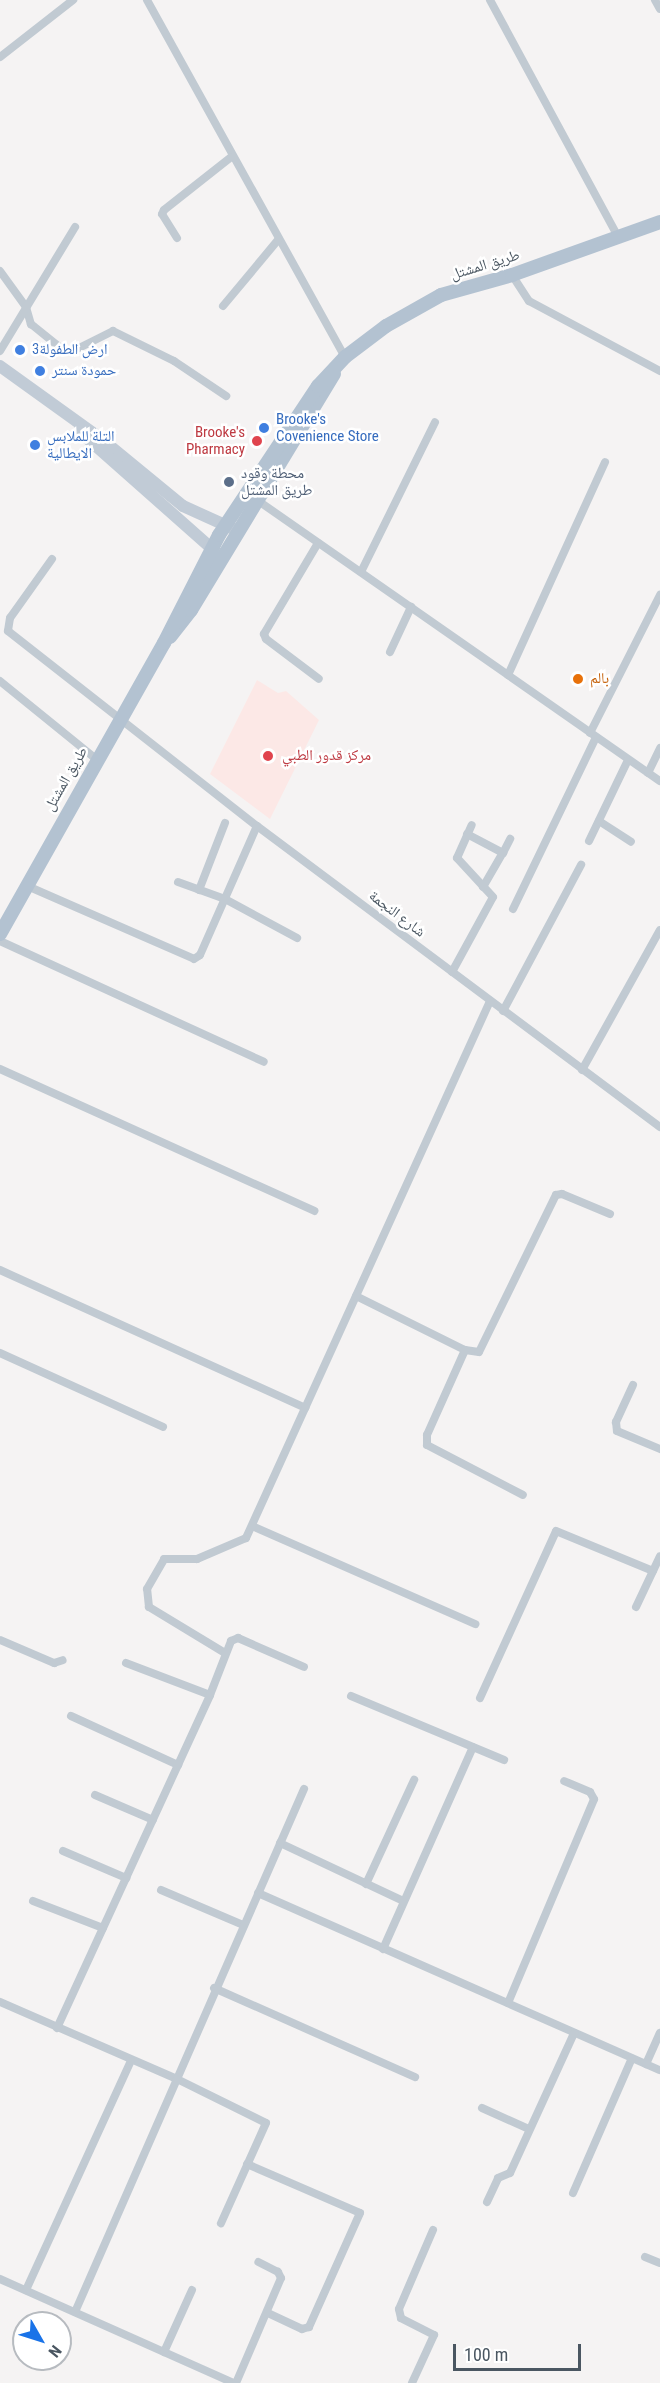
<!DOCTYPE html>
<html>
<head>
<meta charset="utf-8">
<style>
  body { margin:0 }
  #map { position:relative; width:660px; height:2383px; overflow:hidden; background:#f5f3f3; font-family:"Roboto Condensed","Noto Naskh Arabic",sans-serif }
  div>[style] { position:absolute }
  .medical>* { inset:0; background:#fce8e6 }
  .street>* { height:8px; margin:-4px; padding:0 4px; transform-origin:4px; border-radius:4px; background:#c1cad2 }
  .secondary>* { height:12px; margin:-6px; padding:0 6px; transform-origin:6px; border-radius:6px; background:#c1cbd6 }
  .primary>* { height:14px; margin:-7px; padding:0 7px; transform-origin:7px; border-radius:7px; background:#b3c2d1 }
  .dots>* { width:16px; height:16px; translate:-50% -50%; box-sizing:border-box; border:3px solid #fff; border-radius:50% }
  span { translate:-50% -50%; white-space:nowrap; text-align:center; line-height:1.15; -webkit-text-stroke:5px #fff; paint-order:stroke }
  .street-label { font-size:15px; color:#4a5661 }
  .shop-label { font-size:15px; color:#366cbe }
  .left { translate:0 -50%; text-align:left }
  .health-label { font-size:15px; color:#be3a42 }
  .right { translate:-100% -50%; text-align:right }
  .service-label { font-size:15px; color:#4e5e75 }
  .food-label { font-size:15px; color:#c56008 }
  .north { position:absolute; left:12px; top:2311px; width:60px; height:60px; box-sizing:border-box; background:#fff; border:2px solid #b7bbc0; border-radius:50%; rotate:129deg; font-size:16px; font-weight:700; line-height:24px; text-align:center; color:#4a5661 }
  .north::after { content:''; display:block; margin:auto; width:21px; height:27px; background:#1a73e8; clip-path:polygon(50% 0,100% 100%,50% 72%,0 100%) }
  .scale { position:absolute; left:453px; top:2344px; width:128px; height:27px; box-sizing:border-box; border:3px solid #4a5661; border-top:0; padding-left:8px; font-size:18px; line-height:21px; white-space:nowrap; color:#4a5661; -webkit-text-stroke:4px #fff; paint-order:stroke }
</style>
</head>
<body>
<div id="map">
  <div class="medical">
    <div style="clip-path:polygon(257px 680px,278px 693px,286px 691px,319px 720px,270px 819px,210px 774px)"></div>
  </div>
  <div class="street">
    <div style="left:147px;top:0;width:408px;rotate:61deg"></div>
    <div style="left:490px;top:0;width:267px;rotate:61.6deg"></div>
    <div style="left:655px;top:0;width:10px;rotate:61deg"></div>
    <div style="left:0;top:57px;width:93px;rotate:-38deg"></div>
    <div style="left:177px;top:238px;width:28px;rotate:-122deg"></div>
    <div style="left:162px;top:214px;width:4px;rotate:-63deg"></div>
    <div style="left:164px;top:210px;width:85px;rotate:-38.3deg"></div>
    <div style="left:0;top:271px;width:44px;rotate:54.2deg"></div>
    <div style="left:26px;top:307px;width:18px;rotate:74deg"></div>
    <div style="left:31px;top:324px;width:36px;rotate:39deg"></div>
    <div style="left:59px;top:347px;width:13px;rotate:23deg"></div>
    <div style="left:71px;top:352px;width:47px;rotate:-26.6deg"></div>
    <div style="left:113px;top:331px;width:68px;rotate:26.2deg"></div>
    <div style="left:174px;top:361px;width:63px;rotate:33.9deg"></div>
    <div style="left:512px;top:275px;width:31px;rotate:57deg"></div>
    <div style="left:529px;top:301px;width:149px;rotate:28.1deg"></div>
    <div style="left:223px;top:306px;width:86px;rotate:-50.2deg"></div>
    <div style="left:0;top:351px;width:145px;rotate:-58.8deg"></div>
    <div style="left:257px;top:500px;width:491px;rotate:34.9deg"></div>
    <div style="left:318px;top:543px;width:106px;rotate:120.7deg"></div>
    <div style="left:264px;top:634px;width:5px;rotate:68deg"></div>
    <div style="left:266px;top:639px;width:66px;rotate:37deg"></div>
    <div style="left:52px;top:559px;width:72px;rotate:125.4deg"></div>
    <div style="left:10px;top:618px;width:13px;rotate:99deg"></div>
    <div style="left:8px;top:631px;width:316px;rotate:38.1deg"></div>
    <div style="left:257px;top:826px;width:503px;rotate:36.76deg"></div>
    <div style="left:361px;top:572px;width:167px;rotate:-63.7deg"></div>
    <div style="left:390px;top:652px;width:50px;rotate:-65deg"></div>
    <div style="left:508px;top:675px;width:234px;rotate:-65.5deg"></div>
    <div style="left:0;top:681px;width:124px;rotate:39.1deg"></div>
    <div style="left:590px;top:733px;width:155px;rotate:-63.1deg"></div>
    <div style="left:648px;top:773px;width:28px;rotate:-64deg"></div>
    <div style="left:599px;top:821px;width:38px;rotate:33deg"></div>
    <div style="left:467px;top:834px;width:41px;rotate:27.8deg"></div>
    <div style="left:503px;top:853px;width:16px;rotate:-63deg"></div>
    <div style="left:589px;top:841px;width:90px;rotate:-64.3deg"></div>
    <div style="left:178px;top:882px;width:50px;rotate:19.9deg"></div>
    <div style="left:225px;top:899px;width:82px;rotate:28.4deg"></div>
    <div style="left:25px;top:885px;width:184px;rotate:23.6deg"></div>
    <div style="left:194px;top:959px;width:7px;rotate:-34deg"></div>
    <div style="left:200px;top:955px;width:141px;rotate:-66.2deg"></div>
    <div style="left:483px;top:887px;width:39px;rotate:-60deg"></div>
    <div style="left:199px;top:890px;width:72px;rotate:-68.8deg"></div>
    <div style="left:513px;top:909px;width:191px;rotate:-64.2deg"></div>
    <div style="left:0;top:941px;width:290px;rotate:24.6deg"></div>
    <div style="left:452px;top:972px;width:85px;rotate:-61.3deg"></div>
    <div style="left:493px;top:897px;width:53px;rotate:-132.7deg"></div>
    <div style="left:457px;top:858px;width:36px;rotate:-66deg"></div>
    <div style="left:503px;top:1011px;width:166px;rotate:-61.9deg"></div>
    <div style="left:0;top:1069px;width:345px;rotate:24.3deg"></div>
    <div style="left:582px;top:1070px;width:160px;rotate:-60.9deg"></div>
    <div style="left:0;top:1270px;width:335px;rotate:24.3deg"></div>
    <div style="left:356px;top:1296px;width:122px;rotate:26.4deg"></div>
    <div style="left:465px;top:1350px;width:14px;rotate:8deg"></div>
    <div style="left:479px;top:1352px;width:175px;rotate:-63.9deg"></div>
    <div style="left:556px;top:1195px;width:6px;rotate:-9deg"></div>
    <div style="left:562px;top:1194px;width:52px;rotate:22.6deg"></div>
    <div style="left:465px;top:1350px;width:93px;rotate:114.1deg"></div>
    <div style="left:427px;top:1435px;width:10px;rotate:90deg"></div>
    <div style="left:427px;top:1445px;width:108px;rotate:27.5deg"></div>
    <div style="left:0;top:1353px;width:179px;rotate:24.4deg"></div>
    <div style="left:633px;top:1385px;width:41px;rotate:114.7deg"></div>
    <div style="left:616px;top:1422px;width:9px;rotate:84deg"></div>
    <div style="left:617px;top:1431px;width:47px;rotate:22.7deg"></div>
    <div style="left:252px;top:1526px;width:244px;rotate:23.7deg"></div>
    <div style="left:636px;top:1607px;width:56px;rotate:-64.8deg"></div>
    <div style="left:0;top:1640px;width:59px;rotate:23.1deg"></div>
    <div style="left:54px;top:1663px;width:9px;rotate:-18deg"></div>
    <div style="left:225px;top:1653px;width:89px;rotate:-148.8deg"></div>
    <div style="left:149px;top:1607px;width:18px;rotate:-96deg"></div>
    <div style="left:147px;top:1589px;width:34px;rotate:-60deg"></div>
    <div style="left:164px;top:1559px;width:33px"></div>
    <div style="left:197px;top:1559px;width:53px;rotate:-23.2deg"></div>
    <div style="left:246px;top:1538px;width:590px;rotate:-65.56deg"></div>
    <div style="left:126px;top:1663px;width:90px;rotate:20.9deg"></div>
    <div style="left:351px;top:1696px;width:166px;rotate:22.7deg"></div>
    <div style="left:480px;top:1698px;width:183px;rotate:-65.5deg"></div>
    <div style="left:556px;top:1531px;width:105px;rotate:22.4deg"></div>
    <div style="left:71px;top:1716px;width:118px;rotate:24.6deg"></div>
    <div style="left:95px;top:1795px;width:63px;rotate:23.3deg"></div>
    <div style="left:280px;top:1843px;width:136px;rotate:25.2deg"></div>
    <div style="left:63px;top:1851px;width:69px;rotate:23.2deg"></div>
    <div style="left:366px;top:1884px;width:115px;rotate:-65.2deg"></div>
    <div style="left:161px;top:1890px;width:89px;rotate:23.1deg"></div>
    <div style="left:258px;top:1893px;width:439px;rotate:23.8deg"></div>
    <div style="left:33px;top:1901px;width:75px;rotate:21.1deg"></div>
    <div style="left:383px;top:1949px;width:221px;rotate:-66deg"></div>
    <div style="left:214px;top:1988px;width:220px;rotate:23.9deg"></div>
    <div style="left:0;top:2002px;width:193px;rotate:23.5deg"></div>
    <div style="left:177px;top:2079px;width:99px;rotate:26.3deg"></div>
    <div style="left:266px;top:2123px;width:110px;rotate:114.2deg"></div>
    <div style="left:508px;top:2003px;width:221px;rotate:-67.1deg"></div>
    <div style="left:594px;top:1799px;width:8px;rotate:-120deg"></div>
    <div style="left:590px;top:1792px;width:28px;rotate:-157deg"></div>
    <div style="left:57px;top:2028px;width:366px;rotate:-65.3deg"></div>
    <div style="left:210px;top:1695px;width:58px;rotate:-68.7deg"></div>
    <div style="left:231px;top:1641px;width:8px;rotate:-23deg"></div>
    <div style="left:238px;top:1638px;width:72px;rotate:23.7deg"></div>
    <div style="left:646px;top:2064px;width:34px;rotate:-66deg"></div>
    <div style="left:482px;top:2108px;width:51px;rotate:24.1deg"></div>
    <div style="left:247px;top:2164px;width:123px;rotate:23.4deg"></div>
    <div style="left:360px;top:2213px;width:125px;rotate:114.1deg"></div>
    <div style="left:309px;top:2327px;width:7px;rotate:164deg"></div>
    <div style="left:302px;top:2329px;width:38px;rotate:-155deg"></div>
    <div style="left:573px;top:2193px;width:147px;rotate:-66.4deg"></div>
    <div style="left:487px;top:2202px;width:26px;rotate:-65deg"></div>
    <div style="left:498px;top:2178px;width:13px;rotate:-23deg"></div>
    <div style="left:510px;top:2173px;width:154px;rotate:-65.4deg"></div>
    <div style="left:645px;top:2257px;width:16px;rotate:22deg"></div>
    <div style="left:0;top:2279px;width:256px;rotate:24deg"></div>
    <div style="left:26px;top:2290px;width:252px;rotate:-65.4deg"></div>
    <div style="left:75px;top:2312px;width:571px;rotate:-66.35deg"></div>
    <div style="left:164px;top:2352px;width:68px;rotate:-65.7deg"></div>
    <div style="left:236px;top:2383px;width:114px;rotate:-66.8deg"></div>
    <div style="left:281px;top:2278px;width:7px;rotate:-117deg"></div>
    <div style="left:278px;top:2272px;width:22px;rotate:-153deg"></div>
    <div style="left:412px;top:2383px;width:53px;rotate:-65.4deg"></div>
    <div style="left:434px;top:2335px;width:37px;rotate:-153deg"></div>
    <div style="left:401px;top:2318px;width:9px;rotate:-103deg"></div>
    <div style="left:399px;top:2309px;width:86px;rotate:-66.7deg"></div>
  </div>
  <div class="secondary">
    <div style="left:0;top:366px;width:123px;rotate:35.8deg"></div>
    <div style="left:100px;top:438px;width:107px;rotate:39.3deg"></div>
    <div style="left:183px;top:506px;width:60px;rotate:24.4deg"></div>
    <div style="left:79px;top:431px;width:187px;rotate:41.5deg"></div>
  </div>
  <div class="primary">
    <div style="left:170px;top:637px;width:34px;rotate:-52deg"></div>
    <div style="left:191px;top:610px;width:276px;rotate:-58.8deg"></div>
    <div style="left:0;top:934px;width:334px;rotate:-60.6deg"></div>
    <div style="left:164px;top:643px;width:121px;rotate:-63deg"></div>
    <div style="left:219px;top:535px;width:179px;rotate:-56.4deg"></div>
    <div style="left:318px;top:386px;width:40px;rotate:-47deg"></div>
    <div style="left:345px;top:357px;width:51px;rotate:-37.1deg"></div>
    <div style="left:386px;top:326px;width:63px;rotate:-29.4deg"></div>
    <div style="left:441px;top:295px;width:74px;rotate:-15.7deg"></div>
    <div style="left:512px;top:275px;width:157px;rotate:-19.7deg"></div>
  </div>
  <div class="dots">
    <div style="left:20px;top:350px;background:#3f7fe0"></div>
    <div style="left:40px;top:371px;background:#3f7fe0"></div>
    <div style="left:264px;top:428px;background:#3f7fe0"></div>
    <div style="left:257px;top:441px;background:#e0444e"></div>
    <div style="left:35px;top:445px;background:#3f7fe0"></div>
    <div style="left:229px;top:482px;background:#5c6f8a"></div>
    <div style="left:578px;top:679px;background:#e8710a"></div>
    <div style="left:268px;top:756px;background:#e0444e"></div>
  </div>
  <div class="street-label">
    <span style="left:485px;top:265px;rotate:-17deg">طريق المشتل</span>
    <span style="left:66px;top:779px;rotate:-60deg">طريق المشتل</span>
    <span style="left:397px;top:914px;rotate:37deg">شارع النجمة</span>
  </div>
  <div class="shop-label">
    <span class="left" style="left:32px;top:350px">ارض الطفولة3</span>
    <span class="left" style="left:52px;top:371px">حمودة سنتر</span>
    <span class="left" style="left:276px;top:428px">Brooke's<br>Covenience Store</span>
    <span class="left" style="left:47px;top:445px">التلة للملابس<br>الايطالية</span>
  </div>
  <div class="health-label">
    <span class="right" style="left:245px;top:441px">Brooke's<br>Pharmacy</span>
    <span class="left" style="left:282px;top:756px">مركز قدور الطبي</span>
  </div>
  <div class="service-label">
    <span class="left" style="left:241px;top:482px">محطة وقود<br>طريق المشتل</span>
  </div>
  <div class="food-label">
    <span class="left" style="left:590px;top:679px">بالم</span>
  </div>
  <div class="north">N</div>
  <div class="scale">100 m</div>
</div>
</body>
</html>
